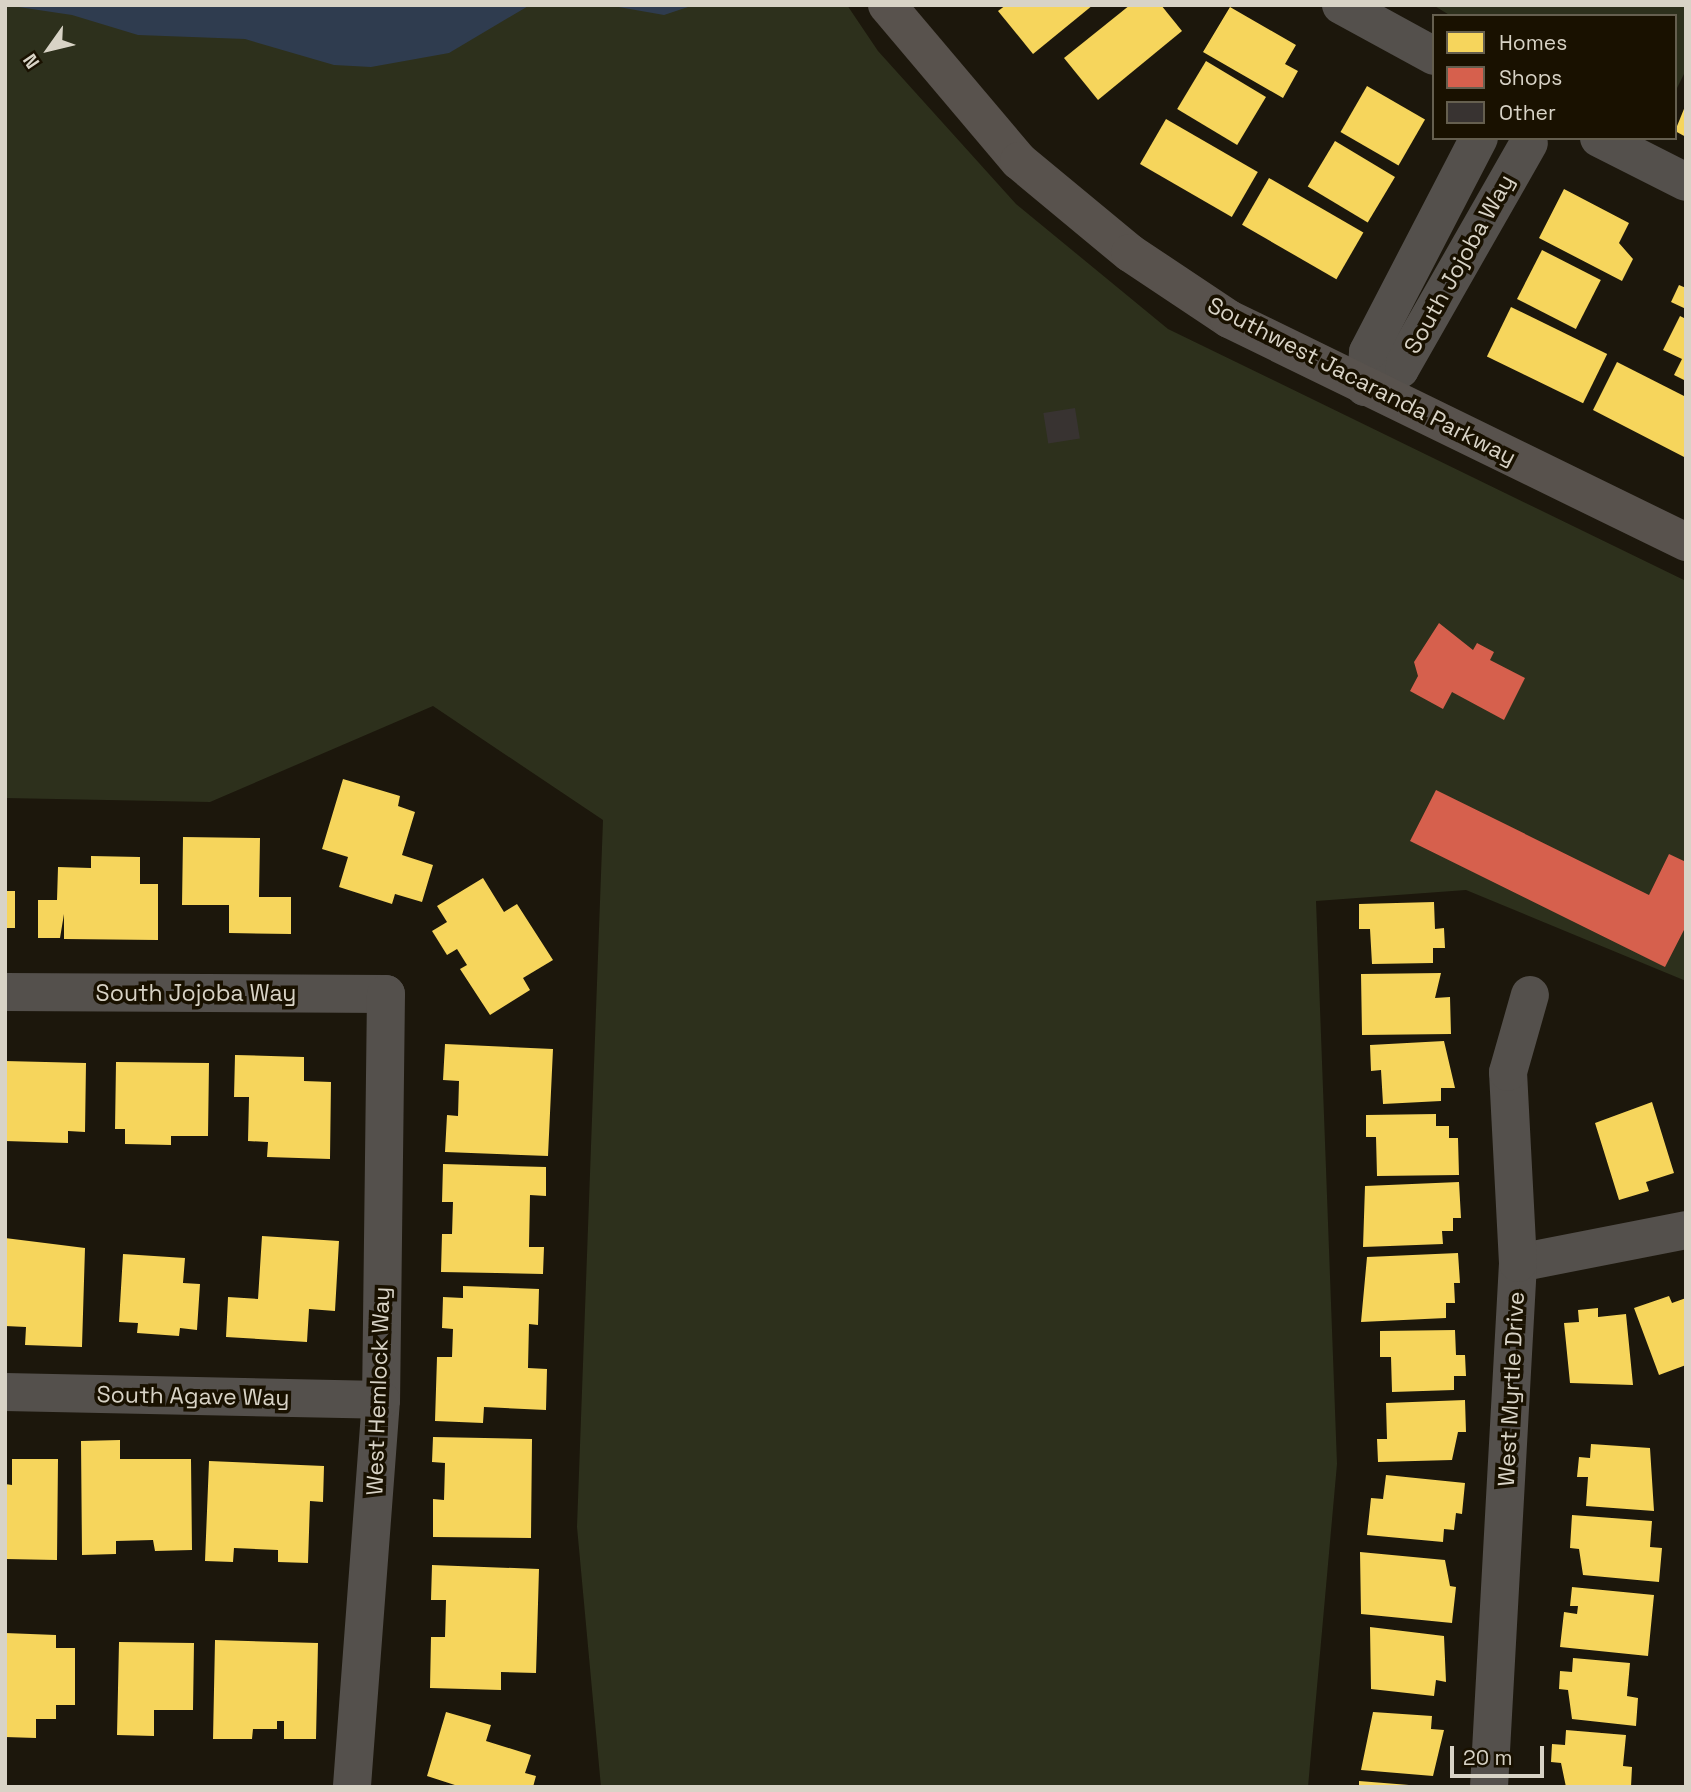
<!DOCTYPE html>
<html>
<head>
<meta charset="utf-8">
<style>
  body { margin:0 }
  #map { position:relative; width:1691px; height:1792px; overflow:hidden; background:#1c170c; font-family:"Space Grotesk",sans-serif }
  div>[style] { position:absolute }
  .green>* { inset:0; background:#2d301c }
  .water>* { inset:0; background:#2f3c4f }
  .homes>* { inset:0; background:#f6d55c; transform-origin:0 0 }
  .shops>* { inset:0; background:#d6604d }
  .building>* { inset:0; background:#383331; transform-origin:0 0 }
  .street>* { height:38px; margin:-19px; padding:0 19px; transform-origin:19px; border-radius:19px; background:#54504c }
  .secondary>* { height:38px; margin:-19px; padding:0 19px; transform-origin:19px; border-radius:19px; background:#58524d }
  span { translate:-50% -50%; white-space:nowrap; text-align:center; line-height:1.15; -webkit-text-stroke:7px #191100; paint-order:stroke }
  .street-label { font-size:23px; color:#d8d3c6 }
  .frame { position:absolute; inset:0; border:7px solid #d8d3c6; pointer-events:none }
  .legend { position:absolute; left:1432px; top:14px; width:245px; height:126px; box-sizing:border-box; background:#191100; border:2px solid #655f4f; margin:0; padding:9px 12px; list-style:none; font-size:21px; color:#d8d3c6 }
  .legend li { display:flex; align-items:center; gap:14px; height:35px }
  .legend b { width:35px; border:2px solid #655f4f }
  .north { position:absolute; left:14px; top:14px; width:70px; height:70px; -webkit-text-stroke:5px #191100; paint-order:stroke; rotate:236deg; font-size:19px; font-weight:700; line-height:28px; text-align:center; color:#d8d3c6 }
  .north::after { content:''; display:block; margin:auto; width:24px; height:32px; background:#d8d3c6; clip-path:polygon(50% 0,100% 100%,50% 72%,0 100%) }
  .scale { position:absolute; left:1450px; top:1746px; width:94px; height:32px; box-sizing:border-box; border:4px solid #d8d3c6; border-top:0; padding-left:9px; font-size:21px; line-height:24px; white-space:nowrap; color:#d8d3c6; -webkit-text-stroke:5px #191100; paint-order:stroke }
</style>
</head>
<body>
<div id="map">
  <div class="green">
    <div style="clip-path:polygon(5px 5px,847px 5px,878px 51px,1016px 204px,1168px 329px,1686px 581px,1686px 981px,1466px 890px,1316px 901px,1337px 1464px,1308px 1787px,601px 1787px,577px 1527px,603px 820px,433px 706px,210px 802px,5px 798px)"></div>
    <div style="clip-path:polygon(1433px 5px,1686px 5px,1686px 70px,1675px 92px,1675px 16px,1451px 16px)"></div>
  </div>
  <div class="water">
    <div style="clip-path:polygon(5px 5px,530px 5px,449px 53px,371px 67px,334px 65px,245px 39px,138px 35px,72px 15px)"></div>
    <div style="clip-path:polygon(607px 5px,694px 5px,664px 15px)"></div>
  </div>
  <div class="homes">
    <div style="clip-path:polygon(1006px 5px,1093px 5px,1033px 54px,998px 11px)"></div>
    <div style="clip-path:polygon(1130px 5px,1161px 5px,1182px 31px,1098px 100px,1064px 58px)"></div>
    <div style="clip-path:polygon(1230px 7px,1296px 45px,1285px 64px,1298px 71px,1283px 98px,1203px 52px)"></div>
    <div style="left:1206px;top:61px;width:70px;height:56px;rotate:31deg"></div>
    <div style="left:1367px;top:86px;width:67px;height:53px;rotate:30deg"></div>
    <div style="clip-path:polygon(1686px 104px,1686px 137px,1675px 131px)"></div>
    <div style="left:1166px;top:119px;width:106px;height:52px;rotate:30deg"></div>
    <div style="left:1335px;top:141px;width:70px;height:53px;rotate:31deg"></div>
    <div style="left:1269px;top:178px;width:109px;height:54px;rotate:30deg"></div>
    <div style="clip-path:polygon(1564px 189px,1629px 223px,1619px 243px,1633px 259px,1622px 281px,1539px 238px)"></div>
    <div style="left:1542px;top:250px;width:66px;height:55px;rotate:27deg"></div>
    <div style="clip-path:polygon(1679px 285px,1686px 288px,1686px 309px,1671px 302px)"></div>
    <div style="left:1511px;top:307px;width:107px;height:55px;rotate:26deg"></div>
    <div style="clip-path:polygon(1680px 316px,1686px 319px,1686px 381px,1674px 375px,1682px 359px,1663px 350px)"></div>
    <div style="clip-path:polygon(1617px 362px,1686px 397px,1686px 458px,1593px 410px)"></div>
    <div style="clip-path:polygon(343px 779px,400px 796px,398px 806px,415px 812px,402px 855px,433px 865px,422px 902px,395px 894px,392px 904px,339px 887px,348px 857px,322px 849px)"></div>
    <div style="clip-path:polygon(183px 837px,260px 838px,259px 897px,291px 897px,291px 934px,229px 933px,229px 905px,182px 905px)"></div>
    <div style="clip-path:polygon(91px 856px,140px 857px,140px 884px,158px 884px,158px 940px,64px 939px,64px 914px,60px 938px,38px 938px,38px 900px,57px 900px,58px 867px,91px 868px)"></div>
    <div style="clip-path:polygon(483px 878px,504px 912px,517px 904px,553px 960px,523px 978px,530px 990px,490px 1015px,460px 969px,467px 965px,457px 949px,447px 955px,432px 931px,447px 922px,437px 906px)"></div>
    <div style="left:5px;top:891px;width:10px;height:37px"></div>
    <div style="clip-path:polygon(1434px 902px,1435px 929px,1444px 928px,1445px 948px,1433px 948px,1433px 963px,1372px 964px,1370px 929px,1359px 929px,1359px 904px)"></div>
    <div style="clip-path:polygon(1441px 973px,1435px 998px,1450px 997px,1451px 1034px,1362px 1035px,1361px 974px)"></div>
    <div style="clip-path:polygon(1444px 1041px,1455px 1088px,1441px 1088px,1441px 1101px,1383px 1104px,1381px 1070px,1371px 1071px,1370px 1045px)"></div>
    <div style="clip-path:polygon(445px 1044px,553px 1049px,548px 1156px,445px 1152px,447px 1115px,458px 1116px,459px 1081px,443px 1080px)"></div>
    <div style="clip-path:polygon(235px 1055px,304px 1057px,304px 1081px,331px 1082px,330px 1159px,267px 1157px,268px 1142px,248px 1141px,249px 1097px,234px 1097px)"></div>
    <div style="clip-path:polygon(5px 1061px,86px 1063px,85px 1132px,68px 1131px,68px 1143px,5px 1141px)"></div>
    <div style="clip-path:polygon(116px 1062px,209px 1063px,208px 1136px,171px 1136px,171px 1145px,125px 1144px,125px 1129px,115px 1129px)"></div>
    <div style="clip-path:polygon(1652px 1102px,1674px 1173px,1646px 1182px,1649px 1191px,1619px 1200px,1595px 1123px)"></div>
    <div style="clip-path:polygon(1436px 1114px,1436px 1126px,1449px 1126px,1449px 1138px,1458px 1138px,1459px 1175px,1377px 1176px,1376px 1137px,1366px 1137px,1366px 1115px)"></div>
    <div style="clip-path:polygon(443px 1164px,546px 1167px,546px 1196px,530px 1195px,529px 1247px,544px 1247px,543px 1274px,441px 1272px,442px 1234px,452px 1234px,453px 1202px,442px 1202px)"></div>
    <div style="clip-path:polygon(1459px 1182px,1461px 1218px,1453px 1218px,1453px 1231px,1442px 1231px,1443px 1244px,1363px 1247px,1365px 1186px)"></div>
    <div style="clip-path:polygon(262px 1236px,339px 1241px,335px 1311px,309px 1309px,307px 1342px,226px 1337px,228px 1297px,258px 1299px)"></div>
    <div style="clip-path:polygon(5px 1238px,85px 1248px,82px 1347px,25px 1345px,26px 1327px,5px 1326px)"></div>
    <div style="clip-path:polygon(1458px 1253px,1460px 1283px,1454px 1283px,1455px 1303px,1446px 1303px,1446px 1318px,1361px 1322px,1367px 1257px)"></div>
    <div style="clip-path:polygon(123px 1254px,185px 1258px,183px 1283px,200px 1284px,197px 1330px,180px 1328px,179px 1336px,137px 1333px,138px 1323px,119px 1322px)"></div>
    <div style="clip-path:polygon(463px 1286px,539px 1289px,538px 1325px,529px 1324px,528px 1368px,547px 1369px,546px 1410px,484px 1407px,483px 1423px,435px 1421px,437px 1357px,452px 1357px,453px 1329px,442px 1328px,443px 1297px,463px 1298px)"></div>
    <div style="clip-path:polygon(1669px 1296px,1672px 1303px,1686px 1298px,1686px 1365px,1659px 1375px,1634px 1308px)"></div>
    <div style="clip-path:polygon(1598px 1308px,1598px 1317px,1626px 1314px,1633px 1385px,1570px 1383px,1564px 1323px,1579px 1322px,1578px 1310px)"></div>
    <div style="clip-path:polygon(1455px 1330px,1456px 1355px,1465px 1355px,1466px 1376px,1454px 1376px,1454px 1390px,1392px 1392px,1391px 1357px,1380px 1357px,1380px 1331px)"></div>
    <div style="clip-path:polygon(1465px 1400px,1466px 1432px,1458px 1432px,1452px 1460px,1378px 1462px,1377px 1439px,1387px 1439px,1386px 1403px)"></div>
    <div style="clip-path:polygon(433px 1437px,532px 1439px,531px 1538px,433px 1537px,433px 1499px,444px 1500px,445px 1463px,432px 1462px)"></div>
    <div style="clip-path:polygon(120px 1440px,120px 1459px,191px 1459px,192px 1550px,155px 1551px,153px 1540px,116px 1541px,116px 1554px,82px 1555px,81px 1441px)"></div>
    <div style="clip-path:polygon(1591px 1444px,1650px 1448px,1654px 1511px,1586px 1506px,1588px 1477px,1577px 1477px,1579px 1457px,1590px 1458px)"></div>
    <div style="clip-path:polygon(12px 1459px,58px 1459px,57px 1560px,5px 1559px,5px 1484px,12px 1485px)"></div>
    <div style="clip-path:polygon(209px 1461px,324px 1466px,323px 1502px,310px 1501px,308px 1563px,278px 1562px,278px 1550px,234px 1548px,233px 1562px,205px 1561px)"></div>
    <div style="clip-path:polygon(1386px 1475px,1465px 1483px,1462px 1514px,1456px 1513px,1454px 1530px,1444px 1529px,1443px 1542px,1367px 1535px,1371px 1498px,1383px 1499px)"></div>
    <div style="clip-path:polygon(1572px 1515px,1652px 1521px,1650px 1547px,1662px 1548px,1659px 1582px,1583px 1575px,1579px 1549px,1570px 1548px)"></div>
    <div style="clip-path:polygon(1360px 1552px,1445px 1560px,1450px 1586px,1456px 1587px,1452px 1623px,1361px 1614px)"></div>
    <div style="clip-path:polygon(432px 1565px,539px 1569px,536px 1673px,501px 1672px,501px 1690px,430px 1688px,431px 1637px,445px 1637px,446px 1600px,431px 1600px)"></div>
    <div style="clip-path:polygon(1572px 1587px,1654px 1595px,1648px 1656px,1560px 1647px,1564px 1612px,1577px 1614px,1578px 1606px,1570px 1606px)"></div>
    <div style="clip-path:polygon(1370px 1627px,1444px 1636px,1446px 1682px,1436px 1680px,1434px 1696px,1371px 1689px)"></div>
    <div style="clip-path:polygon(5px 1633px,56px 1635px,56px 1648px,75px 1648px,75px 1705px,56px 1705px,56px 1719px,36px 1719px,36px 1738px,5px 1737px)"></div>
    <div style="clip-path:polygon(215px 1640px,318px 1643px,316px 1739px,284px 1739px,284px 1721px,277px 1721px,277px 1729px,253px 1729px,252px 1739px,213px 1739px)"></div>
    <div style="clip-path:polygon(119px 1642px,194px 1643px,193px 1710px,154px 1710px,154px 1736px,117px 1735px)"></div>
    <div style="clip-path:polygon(1573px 1658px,1630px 1663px,1627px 1696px,1638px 1698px,1636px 1726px,1572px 1719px,1568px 1690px,1559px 1689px,1560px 1671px,1572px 1672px)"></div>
    <div style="clip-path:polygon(446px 1712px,491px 1725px,486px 1741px,531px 1755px,525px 1773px,536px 1776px,533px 1787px,461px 1787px,427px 1776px)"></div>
    <div style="clip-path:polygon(1373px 1712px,1432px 1716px,1431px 1729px,1444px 1730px,1433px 1776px,1361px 1770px)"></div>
    <div style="clip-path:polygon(1566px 1730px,1626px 1735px,1623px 1766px,1632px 1767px,1631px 1787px,1566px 1787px,1561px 1763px,1551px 1762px,1552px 1744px,1565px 1745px)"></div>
    <div style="clip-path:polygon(1359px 1781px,1409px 1785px,1409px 1787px,1359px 1787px)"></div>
  </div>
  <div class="shops">
    <div style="clip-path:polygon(1439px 623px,1473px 650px,1477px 643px,1494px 652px,1490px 660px,1525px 678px,1504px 720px,1452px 692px,1443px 709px,1410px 691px,1418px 676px,1414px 662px)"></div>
    <div style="clip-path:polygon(1436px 790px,1649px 895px,1669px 854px,1686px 862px,1686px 926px,1665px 967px,1410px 841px)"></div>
  </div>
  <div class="building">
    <div style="left:1075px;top:408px;width:31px;height:32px;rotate:81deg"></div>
  </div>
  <div class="street">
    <div style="left:1341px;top:5px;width:106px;rotate:28.7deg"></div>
    <div style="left:1599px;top:138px;width:97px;rotate:26.8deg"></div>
    <div style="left:1365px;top:387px;width:39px;rotate:-27deg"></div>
    <div style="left:1400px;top:369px;width:260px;rotate:-60.3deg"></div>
    <div style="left:1365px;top:387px;width:35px;rotate:-85deg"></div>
    <div style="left:1368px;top:352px;width:241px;rotate:-62.6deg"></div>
    <div style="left:5px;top:992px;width:381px;rotate:0.3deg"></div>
    <div style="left:386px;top:994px;width:406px;rotate:90.7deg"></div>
    <div style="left:381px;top:1400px;width:388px;rotate:94.3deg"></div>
    <div style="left:1518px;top:1263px;width:171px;rotate:-11.1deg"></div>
    <div style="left:5px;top:1392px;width:376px;rotate:1.2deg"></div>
    <div style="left:1489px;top:1787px;width:525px;rotate:-86.83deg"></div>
    <div style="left:1518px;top:1263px;width:191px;rotate:-93deg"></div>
    <div style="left:1508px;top:1072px;width:80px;rotate:-74.1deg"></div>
  </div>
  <div class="secondary">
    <div style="left:887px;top:5px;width:204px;rotate:49.8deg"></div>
    <div style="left:1019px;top:161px;width:144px;rotate:39.7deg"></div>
    <div style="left:1130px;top:253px;width:119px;rotate:33.7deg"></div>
    <div style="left:1229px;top:319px;width:509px;rotate:26.01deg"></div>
  </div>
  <div class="street-label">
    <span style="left:1459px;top:264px;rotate:-61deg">South Jojoba Way</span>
    <span style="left:1362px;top:381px;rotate:27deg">Southwest Jacaranda Parkway</span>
    <span style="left:196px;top:993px">South Jojoba Way</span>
    <span style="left:1511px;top:1389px;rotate:-87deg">West Myrtle Drive</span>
    <span style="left:378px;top:1391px;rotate:-88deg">West Hemlock Way</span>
    <span style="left:193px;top:1396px;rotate:1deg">South Agave Way</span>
  </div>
  <div class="frame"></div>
  <ul class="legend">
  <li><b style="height:19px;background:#f6d55c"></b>Homes</li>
  <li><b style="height:19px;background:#d6604d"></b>Shops</li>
  <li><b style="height:19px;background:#383331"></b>Other</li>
  </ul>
  <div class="north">N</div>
  <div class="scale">20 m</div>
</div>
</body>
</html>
